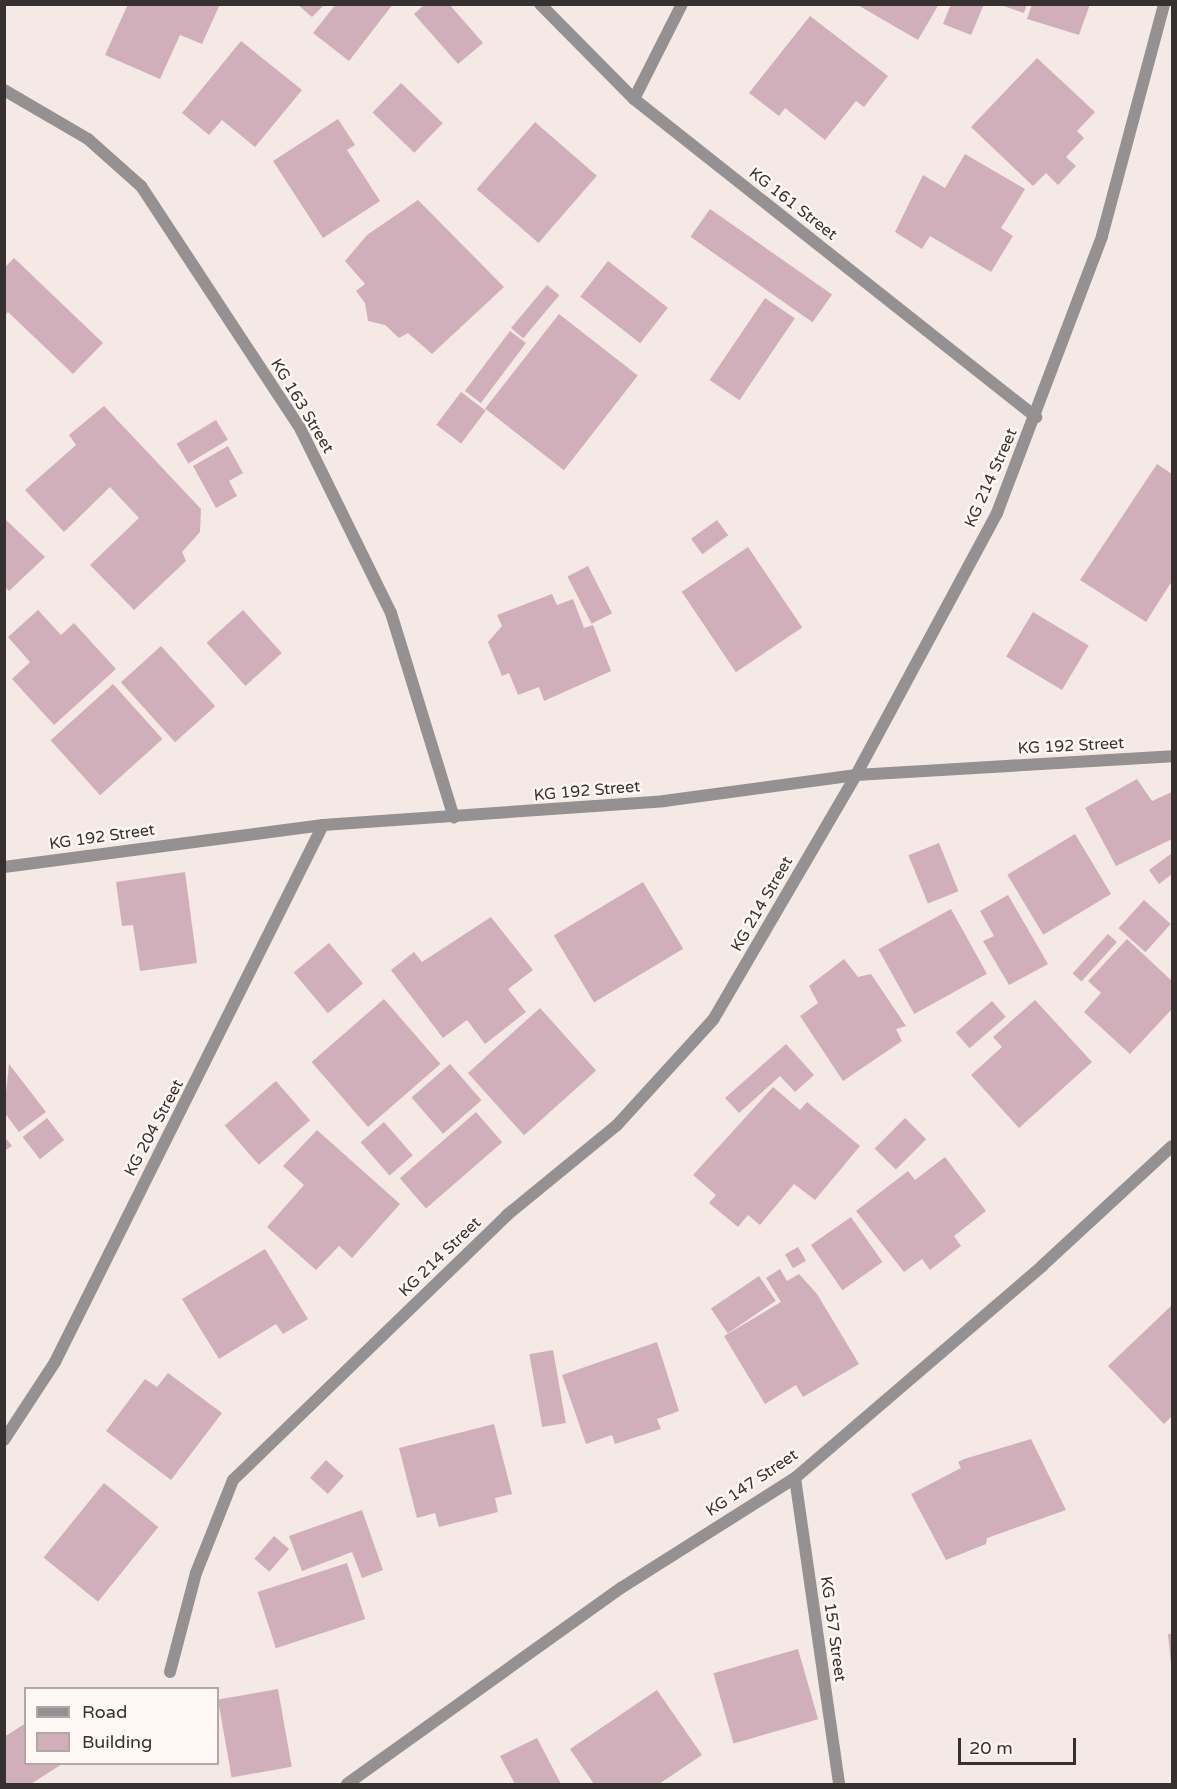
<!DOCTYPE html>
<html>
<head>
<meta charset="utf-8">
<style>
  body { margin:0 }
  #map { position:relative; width:1177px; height:1789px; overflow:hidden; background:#f4e9e4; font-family:"Varela Round",sans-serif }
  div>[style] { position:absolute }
  .building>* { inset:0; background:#d1afba; transform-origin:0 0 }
  .minor>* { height:12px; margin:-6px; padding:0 6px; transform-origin:6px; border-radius:6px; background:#959091 }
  span { translate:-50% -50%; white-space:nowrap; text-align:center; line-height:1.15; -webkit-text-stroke:5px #fef7f4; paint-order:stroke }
  .street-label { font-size:16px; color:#363130 }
  .frame { position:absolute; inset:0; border:6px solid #363130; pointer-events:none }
  .legend { position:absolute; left:24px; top:1687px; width:195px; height:78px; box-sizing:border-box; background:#fef7f4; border:2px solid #aea8a6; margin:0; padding:8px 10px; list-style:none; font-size:18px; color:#363130 }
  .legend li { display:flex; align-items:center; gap:12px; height:30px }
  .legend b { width:30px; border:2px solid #aea8a6 }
  .scale { position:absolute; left:958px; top:1738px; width:118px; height:27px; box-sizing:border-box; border:3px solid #363130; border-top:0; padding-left:8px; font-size:18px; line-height:21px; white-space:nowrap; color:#363130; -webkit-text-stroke:4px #fef7f4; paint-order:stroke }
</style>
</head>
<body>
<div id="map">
  <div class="building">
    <div style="clip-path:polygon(128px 4px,220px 4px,202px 44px,180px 35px,160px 79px,105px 55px)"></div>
    <div style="clip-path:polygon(336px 4px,393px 4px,349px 61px,313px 33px)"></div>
    <div style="clip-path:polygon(425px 4px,449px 4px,483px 43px,458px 64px,414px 14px)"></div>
    <div style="clip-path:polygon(856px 4px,939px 4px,918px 40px)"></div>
    <div style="clip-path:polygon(951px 4px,984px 4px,971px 35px,943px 24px)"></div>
    <div style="clip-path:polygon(998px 4px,1027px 4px,1024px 13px)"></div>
    <div style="clip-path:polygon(1032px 4px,1090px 4px,1079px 35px,1027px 19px)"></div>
    <div style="clip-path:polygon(298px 5px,324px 5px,312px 17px)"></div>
    <div style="clip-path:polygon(810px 16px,888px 76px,864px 107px,856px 101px,825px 140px,785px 108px,779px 116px,749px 93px)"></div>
    <div style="clip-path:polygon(241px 41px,302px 90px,255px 147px,222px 120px,209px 135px,182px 113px)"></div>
    <div style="clip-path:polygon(1037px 58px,1095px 112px,1077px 131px,1084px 138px,1066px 157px,1076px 166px,1058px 185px,1046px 173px,1033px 186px,971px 127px)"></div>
    <div style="left:401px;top:83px;width:58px;height:41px;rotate:44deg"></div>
    <div style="clip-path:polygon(338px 119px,355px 145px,347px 150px,380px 201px,323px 238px,273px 161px)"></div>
    <div style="left:535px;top:122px;width:82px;height:89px;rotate:41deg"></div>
    <div style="clip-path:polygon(965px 154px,1025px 189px,1001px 228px,1013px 236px,991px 272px,930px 236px,922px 249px,895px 232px,923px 175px,945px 188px)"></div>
    <div style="clip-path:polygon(418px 200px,504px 287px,432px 354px,408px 333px,399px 338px,385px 325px,368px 321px,365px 303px,356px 291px,365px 284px,345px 261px,367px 235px)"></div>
    <div style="left:710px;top:209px;width:149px;height:34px;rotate:35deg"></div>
    <div style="clip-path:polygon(14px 258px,103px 343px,73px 374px,8px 312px,4px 316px,4px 268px)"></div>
    <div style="left:608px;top:261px;width:76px;height:45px;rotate:38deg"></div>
    <div style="left:547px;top:285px;width:16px;height:56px;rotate:40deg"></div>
    <div style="left:765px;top:298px;width:36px;height:99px;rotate:34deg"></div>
    <div style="left:559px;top:314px;width:100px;height:120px;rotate:38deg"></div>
    <div style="left:510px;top:331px;width:20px;height:75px;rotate:37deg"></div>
    <div style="left:461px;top:392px;width:31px;height:41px;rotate:37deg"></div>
    <div style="clip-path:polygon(104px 406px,201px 509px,200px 532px,182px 552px,186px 561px,134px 610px,90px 565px,139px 518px,110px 487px,64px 532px,25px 490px,76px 445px,69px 435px)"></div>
    <div style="left:216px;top:420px;width:23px;height:46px;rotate:59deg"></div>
    <div style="clip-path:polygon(228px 446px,243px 473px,229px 481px,237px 496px,216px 508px,193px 466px)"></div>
    <div style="clip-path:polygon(1157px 464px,1172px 474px,1172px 581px,1146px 622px,1080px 580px)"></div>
    <div style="clip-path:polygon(4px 518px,45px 557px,9px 591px,4px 586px)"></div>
    <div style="left:717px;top:520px;width:19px;height:32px;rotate:54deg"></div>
    <div style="left:748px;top:547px;width:97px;height:80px;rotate:56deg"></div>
    <div style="left:588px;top:566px;width:53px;height:23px;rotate:63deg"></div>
    <div style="clip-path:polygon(552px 594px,557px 605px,573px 599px,584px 628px,593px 625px,611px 671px,544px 701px,539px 687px,518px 695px,509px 673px,502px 676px,488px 642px,502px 626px,497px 615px)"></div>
    <div style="clip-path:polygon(38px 610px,61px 635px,74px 623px,116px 669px,54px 725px,12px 679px,30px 662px,8px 637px)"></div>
    <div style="left:243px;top:610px;width:58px;height:49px;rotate:48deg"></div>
    <div style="left:1033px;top:612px;width:65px;height:52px;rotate:31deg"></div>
    <div style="left:161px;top:646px;width:81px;height:54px;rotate:48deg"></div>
    <div style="left:113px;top:684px;width:74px;height:84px;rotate:48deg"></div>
    <div style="clip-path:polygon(1137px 779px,1152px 801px,1172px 792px,1172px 839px,1116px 866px,1085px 808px)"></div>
    <div style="left:1075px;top:834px;width:70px;height:79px;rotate:59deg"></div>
    <div style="left:939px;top:843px;width:52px;height:33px;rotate:68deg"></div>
    <div style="clip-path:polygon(1172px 853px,1172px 874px,1159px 884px,1149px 870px)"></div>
    <div style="clip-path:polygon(185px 872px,197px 963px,140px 971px,133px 925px,122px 926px,116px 882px)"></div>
    <div style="left:643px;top:882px;width:78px;height:104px;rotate:59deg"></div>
    <div style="clip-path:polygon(1008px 895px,1048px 964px,1009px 985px,983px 941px,994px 936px,980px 911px)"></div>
    <div style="left:1144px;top:900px;width:36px;height:38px;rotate:42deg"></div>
    <div style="left:951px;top:909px;width:74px;height:83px;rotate:61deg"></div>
    <div style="clip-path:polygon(491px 917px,533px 970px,508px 989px,526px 1012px,485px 1044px,467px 1020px,443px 1038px,391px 970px,414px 952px,422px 962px)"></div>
    <div style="left:1108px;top:934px;width:12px;height:53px;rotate:42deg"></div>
    <div style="clip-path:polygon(1127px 939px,1172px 981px,1172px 1009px,1130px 1054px,1084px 1012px,1101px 993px,1088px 981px)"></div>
    <div style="left:329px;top:943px;width:53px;height:46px;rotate:50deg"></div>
    <div style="clip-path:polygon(844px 959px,858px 977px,871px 974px,906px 1026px,896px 1029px,902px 1041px,843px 1081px,800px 1016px,818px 1003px,809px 986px)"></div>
    <div style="left:384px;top:999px;width:86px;height:96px;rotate:49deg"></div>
    <div style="clip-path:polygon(1035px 1000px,1092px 1062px,1019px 1128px,971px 1075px,1002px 1047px,993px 1037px)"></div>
    <div style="left:992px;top:1001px;width:21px;height:48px;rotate:49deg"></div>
    <div style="left:540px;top:1008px;width:84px;height:97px;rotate:48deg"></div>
    <div style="clip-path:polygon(786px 1044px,814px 1075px,795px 1092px,780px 1076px,739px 1113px,725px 1098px)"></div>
    <div style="clip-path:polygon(9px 1064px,46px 1112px,19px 1132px,4px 1112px)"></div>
    <div style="left:450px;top:1064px;width:48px;height:51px;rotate:49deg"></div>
    <div style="left:276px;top:1081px;width:52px;height:68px;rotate:49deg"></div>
    <div style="clip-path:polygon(773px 1087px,800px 1110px,807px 1102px,860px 1146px,815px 1200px,794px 1184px,760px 1225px,748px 1215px,738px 1227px,709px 1203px,716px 1195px,693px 1175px)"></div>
    <div style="left:476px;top:1112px;width:40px;height:101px;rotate:49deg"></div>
    <div style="left:47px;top:1118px;width:28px;height:31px;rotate:52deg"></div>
    <div style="left:905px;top:1118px;width:30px;height:43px;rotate:45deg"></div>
    <div style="left:384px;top:1122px;width:44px;height:31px;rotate:49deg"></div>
    <div style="clip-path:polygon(317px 1130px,400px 1204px,352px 1258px,339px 1246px,316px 1270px,267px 1227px,304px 1185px,283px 1166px)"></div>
    <div style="clip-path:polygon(4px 1136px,12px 1146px,4px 1151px)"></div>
    <div style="clip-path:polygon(945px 1157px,986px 1211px,954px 1236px,961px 1246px,930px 1270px,922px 1259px,904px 1272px,856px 1211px,908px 1171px,915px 1180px)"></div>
    <div style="left:851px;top:1217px;width:55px;height:49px;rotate:55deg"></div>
    <div style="left:798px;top:1247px;width:16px;height:15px;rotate:60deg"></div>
    <div style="clip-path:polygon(265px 1249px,308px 1319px,283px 1334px,276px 1324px,219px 1359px,182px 1299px)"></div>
    <div style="clip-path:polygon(780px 1269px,787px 1281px,799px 1274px,817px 1294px,859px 1364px,803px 1397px,796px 1385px,765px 1404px,724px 1336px,781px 1302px,766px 1278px)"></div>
    <div style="left:759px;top:1276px;width:30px;height:58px;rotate:56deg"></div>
    <div style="clip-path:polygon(1172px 1305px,1172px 1416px,1164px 1424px,1108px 1366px)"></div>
    <div style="clip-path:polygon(657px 1342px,679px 1411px,657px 1419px,661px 1429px,615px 1444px,612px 1435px,586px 1444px,562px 1375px)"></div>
    <div style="left:553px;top:1350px;width:74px;height:24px;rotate:80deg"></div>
    <div style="clip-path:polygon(168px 1373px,222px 1413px,171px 1480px,106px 1431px,145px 1379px,157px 1387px)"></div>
    <div style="clip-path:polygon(494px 1424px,512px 1494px,495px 1498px,498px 1512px,439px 1527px,435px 1513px,417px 1518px,399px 1448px)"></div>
    <div style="clip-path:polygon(1031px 1439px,1066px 1510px,987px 1538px,986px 1544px,946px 1560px,911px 1494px,961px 1468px,958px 1462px,964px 1459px)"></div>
    <div style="left:326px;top:1460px;width:24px;height:24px;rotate:42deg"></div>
    <div style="left:104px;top:1483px;width:70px;height:96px;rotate:39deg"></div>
    <div style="clip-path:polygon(362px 1510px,383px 1570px,362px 1578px,352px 1552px,302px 1571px,289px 1536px)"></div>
    <div style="left:274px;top:1536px;width:20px;height:30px;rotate:41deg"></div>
    <div style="left:347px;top:1563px;width:59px;height:94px;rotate:72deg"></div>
    <div style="clip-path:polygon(1168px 1634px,1172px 1634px,1172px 1664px,1171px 1664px)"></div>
    <div style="left:798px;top:1649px;width:73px;height:88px;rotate:74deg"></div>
    <div style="left:278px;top:1689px;width:79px;height:61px;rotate:80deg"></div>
    <div style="clip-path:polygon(657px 1690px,702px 1755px,659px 1784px,594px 1784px,570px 1749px)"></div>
    <div style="clip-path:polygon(26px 1723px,26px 1764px,62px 1764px,31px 1784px,4px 1784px,4px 1737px)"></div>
    <div style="clip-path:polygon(537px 1738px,561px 1784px,515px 1784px,500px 1756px)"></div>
  </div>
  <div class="minor">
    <div style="left:540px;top:4px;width:134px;rotate:45.3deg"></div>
    <div style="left:634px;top:99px;width:513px;rotate:38.35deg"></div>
    <div style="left:4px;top:90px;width:97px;rotate:30.3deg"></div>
    <div style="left:88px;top:139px;width:71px;rotate:41.6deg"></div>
    <div style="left:141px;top:186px;width:292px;rotate:56.7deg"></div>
    <div style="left:301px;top:430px;width:204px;rotate:63.8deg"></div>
    <div style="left:391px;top:613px;width:214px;rotate:72.9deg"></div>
    <div style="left:634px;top:99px;width:106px;rotate:-63.2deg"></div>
    <div style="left:4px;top:867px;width:322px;rotate:-7.5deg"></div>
    <div style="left:323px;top:825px;width:342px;rotate:-4deg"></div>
    <div style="left:664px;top:801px;width:194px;rotate:-7.7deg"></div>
    <div style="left:856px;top:775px;width:317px;rotate:-3.4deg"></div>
    <div style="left:4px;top:1440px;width:93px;rotate:-56.8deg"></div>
    <div style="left:55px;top:1362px;width:600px;rotate:-63.48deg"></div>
    <div style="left:795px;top:1478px;width:309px;rotate:81.8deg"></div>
    <div style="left:170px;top:1672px;width:102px;rotate:-75.3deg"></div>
    <div style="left:196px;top:1573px;width:100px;rotate:-68.3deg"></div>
    <div style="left:233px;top:1480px;width:381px;rotate:-44deg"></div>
    <div style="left:507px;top:1215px;width:142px;rotate:-39.3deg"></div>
    <div style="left:617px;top:1125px;width:142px;rotate:-47.6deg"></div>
    <div style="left:713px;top:1020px;width:284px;rotate:-59.7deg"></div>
    <div style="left:856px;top:775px;width:298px;rotate:-61.7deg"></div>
    <div style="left:997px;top:513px;width:296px;rotate:-69.2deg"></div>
    <div style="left:1102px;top:236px;width:240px;rotate:-75deg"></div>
    <div style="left:347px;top:1784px;width:337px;rotate:-35.6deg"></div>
    <div style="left:621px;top:1588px;width:206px;rotate:-32.3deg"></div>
    <div style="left:795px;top:1478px;width:326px;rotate:-40.6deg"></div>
    <div style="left:1042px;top:1266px;width:177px;rotate:-42.7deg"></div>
  </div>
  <div class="street-label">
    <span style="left:793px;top:204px;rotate:38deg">KG 161 Street</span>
    <span style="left:302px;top:406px;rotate:59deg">KG 163 Street</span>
    <span style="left:991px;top:478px;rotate:-66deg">KG 214 Street</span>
    <span style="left:1071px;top:746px;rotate:-3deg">KG 192 Street</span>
    <span style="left:587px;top:791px;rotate:-5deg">KG 192 Street</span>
    <span style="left:102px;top:837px;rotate:-8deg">KG 192 Street</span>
    <span style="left:762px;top:904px;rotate:-60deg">KG 214 Street</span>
    <span style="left:154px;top:1128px;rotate:-62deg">KG 204 Street</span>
    <span style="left:440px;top:1257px;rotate:-44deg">KG 214 Street</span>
    <span style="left:752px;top:1483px;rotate:-34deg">KG 147 Street</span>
    <span style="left:833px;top:1629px;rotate:82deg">KG 157 Street</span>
  </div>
  <div class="frame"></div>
  <ul class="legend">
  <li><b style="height:8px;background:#959091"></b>Road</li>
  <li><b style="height:16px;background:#d1afba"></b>Building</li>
  </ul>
  <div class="scale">20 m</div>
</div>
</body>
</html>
